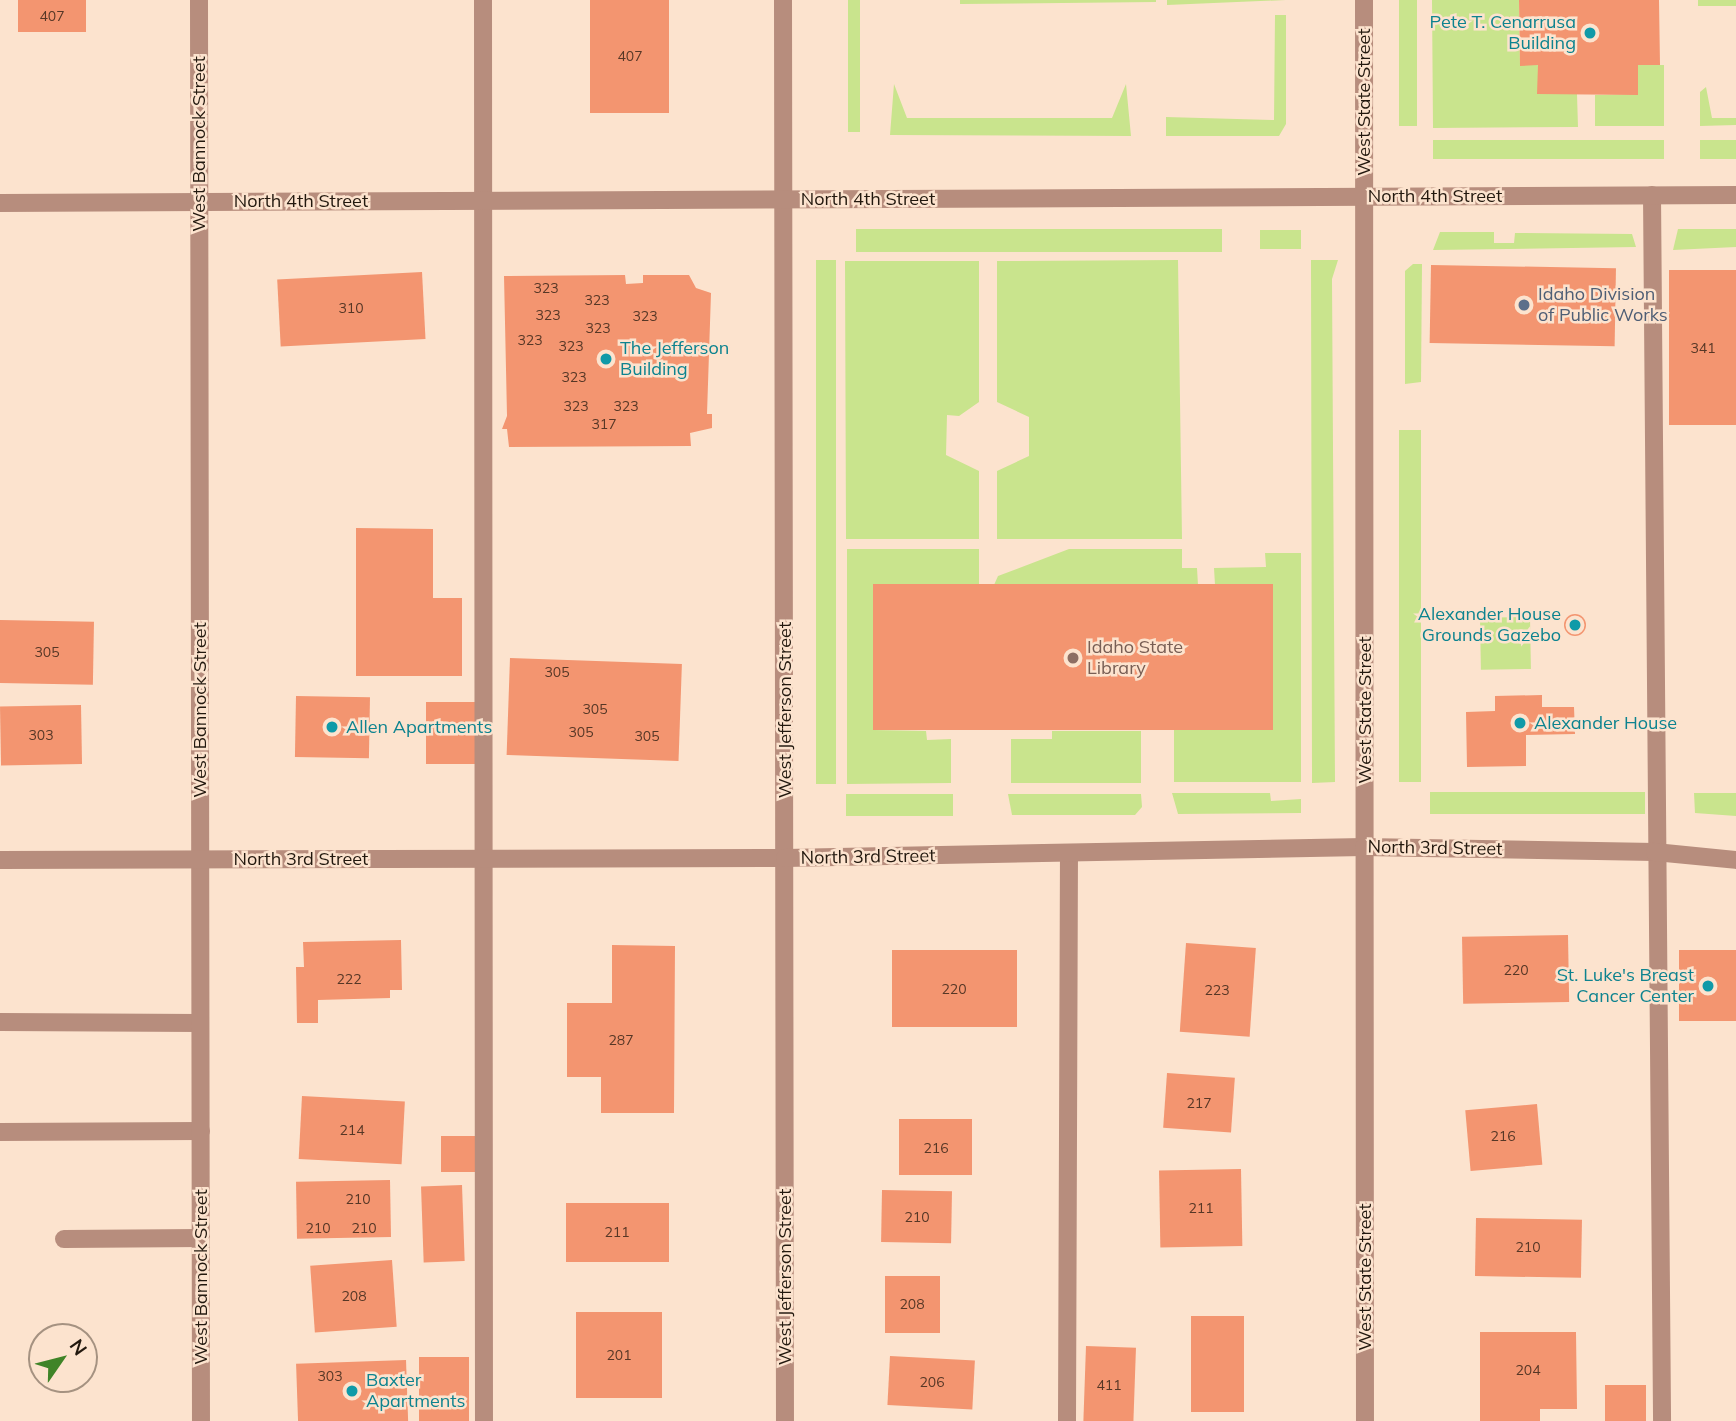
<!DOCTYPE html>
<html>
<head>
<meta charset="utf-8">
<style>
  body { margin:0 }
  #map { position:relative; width:1736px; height:1421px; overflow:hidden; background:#fce3ce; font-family:Mulish,sans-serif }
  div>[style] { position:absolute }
  .green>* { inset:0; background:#c9e48d; transform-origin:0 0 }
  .building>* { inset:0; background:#f39570; transform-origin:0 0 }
  .round { border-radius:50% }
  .service>* { height:18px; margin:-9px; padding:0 9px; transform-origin:9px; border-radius:9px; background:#b78d7d }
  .tertiary>* { height:18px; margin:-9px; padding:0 9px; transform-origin:9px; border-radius:9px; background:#b78d7d }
  .dots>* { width:19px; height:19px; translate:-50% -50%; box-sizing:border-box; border:4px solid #fce3ce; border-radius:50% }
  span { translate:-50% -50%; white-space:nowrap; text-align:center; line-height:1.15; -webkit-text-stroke:5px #fce3ce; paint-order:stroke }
  .number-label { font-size:14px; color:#563726 }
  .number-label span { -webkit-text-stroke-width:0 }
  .culture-label { font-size:18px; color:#0d838f }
  .right { translate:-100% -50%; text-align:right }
  .left { translate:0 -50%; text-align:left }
  .street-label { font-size:18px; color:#22180e }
  .service-label { font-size:18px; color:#4e5e75 }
  .education-label { font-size:18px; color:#785e54 }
  .north { position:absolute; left:28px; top:1323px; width:70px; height:70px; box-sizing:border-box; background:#fce3ce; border:2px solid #a59281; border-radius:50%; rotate:55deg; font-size:19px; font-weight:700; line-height:28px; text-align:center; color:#22180e }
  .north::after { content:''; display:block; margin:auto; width:24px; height:32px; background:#3f8428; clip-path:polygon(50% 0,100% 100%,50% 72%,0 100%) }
</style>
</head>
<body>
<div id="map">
  <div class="green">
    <div style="left:848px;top:0;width:12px;height:132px"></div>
    <div style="clip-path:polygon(960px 0,1156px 0,1156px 2px,960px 4px)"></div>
    <div style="clip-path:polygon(1167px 0,1286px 0,1167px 5px)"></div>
    <div style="left:1399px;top:0;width:18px;height:126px"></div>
    <div style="clip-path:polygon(1432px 0,1519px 0,1520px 65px,1538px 65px,1538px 94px,1577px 94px,1578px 127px,1433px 128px)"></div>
    <div style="left:1698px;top:0;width:38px;height:6px"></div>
    <div style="clip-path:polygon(1275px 15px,1286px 15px,1286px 124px,1279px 136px,1166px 136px,1166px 117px,1274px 120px)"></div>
    <div style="clip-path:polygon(1638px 65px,1664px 65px,1664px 126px,1595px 126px,1595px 95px,1638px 94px)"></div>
    <div style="clip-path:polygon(894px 84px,907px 118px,1112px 118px,1126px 84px,1131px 136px,890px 135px)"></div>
    <div style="clip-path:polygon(1706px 87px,1712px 118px,1736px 118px,1736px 125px,1700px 126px,1700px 92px)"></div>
    <div style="left:1433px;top:140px;width:231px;height:19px"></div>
    <div style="left:1700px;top:140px;width:36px;height:19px"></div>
    <div style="left:856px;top:229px;width:366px;height:23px"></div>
    <div style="clip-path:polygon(1678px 229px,1736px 229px,1736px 247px,1673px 250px)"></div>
    <div style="left:1260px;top:230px;width:41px;height:19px"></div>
    <div style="clip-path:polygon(1440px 232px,1494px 232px,1494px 243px,1514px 243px,1515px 233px,1632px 234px,1636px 247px,1433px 250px)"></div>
    <div style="left:836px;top:260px;width:524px;height:20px;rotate:90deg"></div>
    <div style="clip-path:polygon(1178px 260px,1182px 539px,997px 539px,997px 471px,1029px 456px,1029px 417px,997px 402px,997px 261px)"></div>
    <div style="clip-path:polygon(1311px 260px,1338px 260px,1332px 279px,1335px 782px,1312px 783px)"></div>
    <div style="clip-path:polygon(845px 261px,979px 261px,979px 402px,959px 416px,947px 415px,946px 455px,979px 471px,979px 539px,846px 539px)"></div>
    <div style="clip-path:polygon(1413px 264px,1422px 264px,1421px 382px,1405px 384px,1405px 271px)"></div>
    <div style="left:1421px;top:430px;width:352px;height:22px;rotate:90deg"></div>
    <div style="clip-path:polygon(847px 549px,979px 549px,979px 584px,873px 585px,874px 730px,926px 731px,927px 740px,951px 739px,951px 783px,847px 784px)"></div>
    <div style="clip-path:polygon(1069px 549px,1182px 549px,1182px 568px,1197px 568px,1198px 585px,994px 585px,998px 576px)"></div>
    <div style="clip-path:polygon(1265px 553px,1301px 553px,1301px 782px,1174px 782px,1174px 730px,1273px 730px,1273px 585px,1215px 585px,1214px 568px,1266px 567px)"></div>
    <div style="left:1530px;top:617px;width:52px;height:50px;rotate:89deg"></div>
    <div style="clip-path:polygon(1052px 731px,1141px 731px,1141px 783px,1011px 783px,1011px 739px,1052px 739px)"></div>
    <div style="left:1645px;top:792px;width:22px;height:215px;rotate:90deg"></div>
    <div style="clip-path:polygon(1172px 793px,1270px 793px,1271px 801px,1301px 799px,1301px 813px,1178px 814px)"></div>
    <div style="clip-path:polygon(1694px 793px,1736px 793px,1736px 816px,1695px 813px)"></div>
    <div style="left:846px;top:794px;width:107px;height:22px"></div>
    <div style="clip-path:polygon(1008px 794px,1141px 794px,1142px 807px,1135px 815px,1012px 815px)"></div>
  </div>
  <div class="building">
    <div style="left:18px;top:0;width:68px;height:32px"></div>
    <div style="left:590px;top:0;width:79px;height:113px"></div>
    <div style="clip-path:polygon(1519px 0,1659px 0,1660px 65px,1638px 65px,1638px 95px,1537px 94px,1538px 65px,1520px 66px)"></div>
    <div style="left:1431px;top:265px;width:185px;height:78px;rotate:1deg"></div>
    <div style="left:1669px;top:270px;width:67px;height:155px"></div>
    <div style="left:422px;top:272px;width:67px;height:145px;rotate:87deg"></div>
    <div style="clip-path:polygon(625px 275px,626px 284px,643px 283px,643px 275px,689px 275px,696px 288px,711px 293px,707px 414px,712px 414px,712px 428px,690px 433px,691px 446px,509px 447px,507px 429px,502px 429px,507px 416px,504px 276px)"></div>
    <div style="clip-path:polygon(356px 528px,433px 529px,433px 598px,462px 598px,462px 676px,356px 676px)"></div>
    <div style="left:873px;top:584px;width:400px;height:146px"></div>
    <div class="round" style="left:1564px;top:614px;width:22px;height:22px"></div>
    <div style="left:0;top:620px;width:94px;height:63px;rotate:1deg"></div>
    <div style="left:510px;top:658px;width:172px;height:97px;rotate:2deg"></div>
    <div style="clip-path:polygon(1542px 695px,1542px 707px,1574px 707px,1575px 734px,1526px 735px,1526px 766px,1467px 767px,1466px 712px,1495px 711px,1495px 696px)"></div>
    <div style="left:296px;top:696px;width:74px;height:61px;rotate:1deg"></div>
    <div style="left:426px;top:702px;width:50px;height:62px"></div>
    <div style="left:81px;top:705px;width:59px;height:81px;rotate:89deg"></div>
    <div style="left:1568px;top:935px;width:67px;height:106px;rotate:89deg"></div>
    <div style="clip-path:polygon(401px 940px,402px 990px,390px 990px,390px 998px,318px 1000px,318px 1023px,297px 1023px,296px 967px,304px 967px,303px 942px)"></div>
    <div style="left:1186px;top:943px;width:70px;height:89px;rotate:4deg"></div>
    <div style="clip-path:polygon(612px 945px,675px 946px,674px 1113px,601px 1113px,601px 1077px,567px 1077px,567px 1003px,612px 1003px)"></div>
    <div style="left:892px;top:950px;width:125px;height:77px"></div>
    <div style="left:1679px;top:950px;width:57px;height:71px"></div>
    <div style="left:1167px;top:1073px;width:68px;height:55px;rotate:4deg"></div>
    <div style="left:302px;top:1096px;width:103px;height:63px;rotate:3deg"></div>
    <div style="left:1537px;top:1104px;width:61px;height:72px;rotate:85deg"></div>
    <div style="left:972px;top:1119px;width:56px;height:73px;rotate:90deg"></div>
    <div style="left:476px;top:1136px;width:36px;height:35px;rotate:90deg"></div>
    <div style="left:1241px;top:1169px;width:77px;height:82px;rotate:89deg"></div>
    <div style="left:390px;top:1180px;width:57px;height:94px;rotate:89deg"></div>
    <div style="left:462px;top:1185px;width:76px;height:41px;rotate:88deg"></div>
    <div style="left:882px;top:1190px;width:70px;height:52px;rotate:1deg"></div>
    <div style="left:566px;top:1203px;width:103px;height:59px"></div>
    <div style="left:1476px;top:1218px;width:106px;height:58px;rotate:1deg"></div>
    <div style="left:392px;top:1260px;width:67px;height:82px;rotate:86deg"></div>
    <div style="left:885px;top:1276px;width:55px;height:57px"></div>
    <div style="left:576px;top:1312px;width:86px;height:86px"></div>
    <div style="left:1191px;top:1316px;width:53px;height:96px"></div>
    <div style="clip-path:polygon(1480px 1332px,1576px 1332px,1577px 1409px,1540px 1409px,1540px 1421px,1480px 1421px)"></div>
    <div style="left:1086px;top:1346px;width:50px;height:75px;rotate:2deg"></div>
    <div style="left:890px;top:1356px;width:85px;height:49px;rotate:3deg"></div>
    <div style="left:469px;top:1357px;width:64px;height:50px;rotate:90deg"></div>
    <div style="left:406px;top:1360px;width:61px;height:110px;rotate:88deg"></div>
    <div style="left:1605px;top:1385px;width:41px;height:36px"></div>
  </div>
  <div class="service">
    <div style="left:483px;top:0;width:1421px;rotate:89.96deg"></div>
    <div style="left:1652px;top:195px;width:1226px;rotate:89.53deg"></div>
    <div style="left:0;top:1022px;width:200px;rotate:0.3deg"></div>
    <div style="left:0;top:1132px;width:201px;rotate:-0.3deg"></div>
    <div style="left:64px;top:1239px;width:137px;rotate:-0.4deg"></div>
    <div style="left:1067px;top:1421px;width:568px;rotate:-89.8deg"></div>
  </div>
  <div class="tertiary">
    <div style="left:199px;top:0;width:1421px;rotate:89.92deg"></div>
    <div style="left:783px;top:0;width:1421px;rotate:89.92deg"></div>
    <div style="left:1364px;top:0;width:1421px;rotate:89.96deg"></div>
    <div style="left:0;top:203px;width:1736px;rotate:-0.26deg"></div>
    <div style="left:0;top:860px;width:785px;rotate:-0.15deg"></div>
    <div style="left:785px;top:858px;width:579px;rotate:-1.09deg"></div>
    <div style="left:1364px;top:847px;width:291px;rotate:1deg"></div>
    <div style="left:1655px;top:852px;width:81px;rotate:5.6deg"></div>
  </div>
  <div class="dots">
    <div style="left:1590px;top:33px;background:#0f9aa8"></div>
    <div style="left:1524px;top:305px;background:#5c6f8a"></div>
    <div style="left:606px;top:359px;background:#0f9aa8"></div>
    <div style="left:1575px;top:625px;background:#0f9aa8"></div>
    <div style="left:1073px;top:658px;background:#8d6e63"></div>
    <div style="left:1520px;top:723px;background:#0f9aa8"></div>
    <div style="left:332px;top:727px;background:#0f9aa8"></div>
    <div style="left:1708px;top:986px;background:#0f9aa8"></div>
    <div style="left:352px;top:1391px;background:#0f9aa8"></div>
  </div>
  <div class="number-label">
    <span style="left:52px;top:16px">407</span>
    <span style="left:630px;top:56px">407</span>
    <span style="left:546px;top:288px">323</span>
    <span style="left:597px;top:300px">323</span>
    <span style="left:351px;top:308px">310</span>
    <span style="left:548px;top:315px">323</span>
    <span style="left:645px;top:316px">323</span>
    <span style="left:598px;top:328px">323</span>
    <span style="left:530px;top:340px">323</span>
    <span style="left:571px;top:346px">323</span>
    <span style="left:1703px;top:348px">341</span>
    <span style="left:574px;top:377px">323</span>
    <span style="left:576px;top:406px">323</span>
    <span style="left:626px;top:406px">323</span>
    <span style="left:604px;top:424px">317</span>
    <span style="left:47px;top:652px">305</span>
    <span style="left:557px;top:672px">305</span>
    <span style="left:595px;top:709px">305</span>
    <span style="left:581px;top:732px">305</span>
    <span style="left:41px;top:735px">303</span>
    <span style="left:647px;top:736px">305</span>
    <span style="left:1516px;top:970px">220</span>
    <span style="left:349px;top:979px">222</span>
    <span style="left:954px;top:989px">220</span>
    <span style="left:1217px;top:990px">223</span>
    <span style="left:621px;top:1040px">287</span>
    <span style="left:1199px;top:1103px">217</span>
    <span style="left:352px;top:1130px">214</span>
    <span style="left:1503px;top:1136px">216</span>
    <span style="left:936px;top:1148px">216</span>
    <span style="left:358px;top:1199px">210</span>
    <span style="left:1201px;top:1208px">211</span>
    <span style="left:917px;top:1217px">210</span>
    <span style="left:318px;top:1228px">210</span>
    <span style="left:364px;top:1228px">210</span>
    <span style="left:617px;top:1232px">211</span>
    <span style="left:1528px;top:1247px">210</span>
    <span style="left:354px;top:1296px">208</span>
    <span style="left:912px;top:1304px">208</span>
    <span style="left:619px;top:1355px">201</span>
    <span style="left:1528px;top:1370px">204</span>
    <span style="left:330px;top:1376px">303</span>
    <span style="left:932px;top:1382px">206</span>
    <span style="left:1109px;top:1385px">411</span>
  </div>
  <div class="culture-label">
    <span class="right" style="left:1576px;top:33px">Pete T. Cenarrusa<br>Building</span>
    <span class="left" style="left:620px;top:359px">The Jefferson<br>Building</span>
    <span class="right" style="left:1561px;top:625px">Alexander House<br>Grounds Gazebo</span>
    <span class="left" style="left:1534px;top:723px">Alexander House</span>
    <span class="left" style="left:346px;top:727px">Allen Apartments</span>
    <span class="right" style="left:1694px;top:986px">St. Luke's Breast<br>Cancer Center</span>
    <span class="left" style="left:366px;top:1391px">Baxter<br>Apartments</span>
  </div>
  <div class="street-label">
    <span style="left:1364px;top:102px;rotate:-90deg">West State Street</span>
    <span style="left:199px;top:144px;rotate:-90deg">West Bannock Street</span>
    <span style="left:1435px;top:196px">North 4th Street</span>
    <span style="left:868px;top:199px">North 4th Street</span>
    <span style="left:301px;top:201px">North 4th Street</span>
    <span style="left:200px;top:710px;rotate:-90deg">West Bannock Street</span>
    <span style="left:785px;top:710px;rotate:-90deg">West Jefferson Street</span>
    <span style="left:1365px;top:710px;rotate:-90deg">West State Street</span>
    <span style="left:1435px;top:848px;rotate:1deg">North 3rd Street</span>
    <span style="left:868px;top:857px;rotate:-1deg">North 3rd Street</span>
    <span style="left:301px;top:859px">North 3rd Street</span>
    <span style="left:201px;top:1277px;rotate:-90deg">West Bannock Street</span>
    <span style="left:785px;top:1277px;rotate:-90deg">West Jefferson Street</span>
    <span style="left:1365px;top:1277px;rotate:-90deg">West State Street</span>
  </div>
  <div class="service-label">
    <span class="left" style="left:1538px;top:305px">Idaho Division<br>of Public Works</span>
  </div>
  <div class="education-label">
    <span class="left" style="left:1087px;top:658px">Idaho State<br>Library</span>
  </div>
  <div class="north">N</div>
</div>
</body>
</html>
